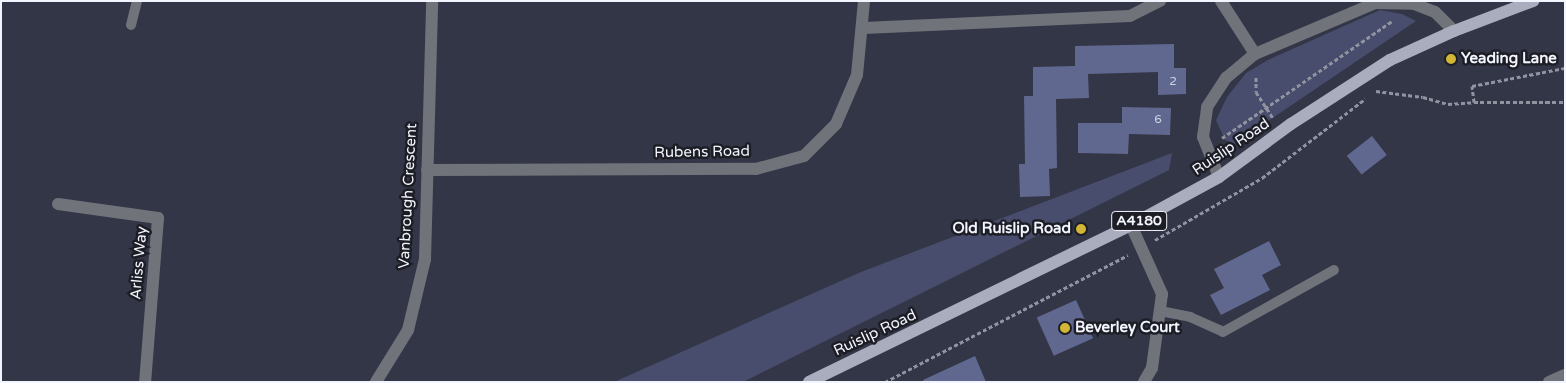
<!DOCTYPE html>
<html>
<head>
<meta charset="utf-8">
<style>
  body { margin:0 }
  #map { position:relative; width:1566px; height:383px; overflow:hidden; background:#333646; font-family:"Varela Round",sans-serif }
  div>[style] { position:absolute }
  .green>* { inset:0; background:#484d6d }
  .building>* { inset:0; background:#61688f; transform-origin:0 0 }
  .path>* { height:3px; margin-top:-1.5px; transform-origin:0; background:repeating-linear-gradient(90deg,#9193a1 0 4px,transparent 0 6.5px) }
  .lane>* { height:10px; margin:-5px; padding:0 5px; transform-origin:5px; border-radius:5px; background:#71737b }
  .street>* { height:12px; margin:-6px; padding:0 6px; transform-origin:6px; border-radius:6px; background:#71737b }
  .primary>* { height:12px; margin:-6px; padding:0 6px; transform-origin:6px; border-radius:6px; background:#aaadbd }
  .dots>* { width:14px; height:14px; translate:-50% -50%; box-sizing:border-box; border:2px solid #1d1e25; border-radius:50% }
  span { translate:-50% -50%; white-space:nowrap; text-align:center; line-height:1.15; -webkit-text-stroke:5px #1d1e25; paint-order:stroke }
  .number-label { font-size:12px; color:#ced1e2 }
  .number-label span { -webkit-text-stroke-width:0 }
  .shield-label span { padding:1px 4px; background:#1d1e25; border:1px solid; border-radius:4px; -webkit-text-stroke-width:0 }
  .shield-label { font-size:14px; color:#f2f4fe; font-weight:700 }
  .poi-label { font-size:15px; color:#f2f4fe; font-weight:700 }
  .left { translate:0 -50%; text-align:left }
  .right { translate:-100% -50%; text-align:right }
  .street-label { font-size:15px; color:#f2f4fe }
  .frame { position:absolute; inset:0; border:2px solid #f2f4fe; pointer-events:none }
</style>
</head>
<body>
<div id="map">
  <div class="green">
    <div style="clip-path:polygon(1380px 10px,1402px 14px,1416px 21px,1234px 144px,1225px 140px,1216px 120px,1227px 97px,1246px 73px,1268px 60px)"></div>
    <div style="clip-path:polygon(1172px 153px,1169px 170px,743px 382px,614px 382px,861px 272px)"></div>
  </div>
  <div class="building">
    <div style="clip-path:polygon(1174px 44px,1174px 68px,1186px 68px,1186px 94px,1158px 95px,1158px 72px,1088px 74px,1089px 98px,1056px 99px,1057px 168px,1049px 169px,1050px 196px,1020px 197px,1019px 164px,1025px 164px,1024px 96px,1033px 96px,1033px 67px,1075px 66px,1075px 46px)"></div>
    <div style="clip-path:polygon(1122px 107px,1171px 108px,1170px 135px,1129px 134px,1128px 154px,1078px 153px,1078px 123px,1122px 123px)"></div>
    <div style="left:1372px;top:136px;width:24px;height:32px;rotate:52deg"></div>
    <div style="clip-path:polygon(1269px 241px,1281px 265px,1262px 275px,1270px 290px,1221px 315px,1210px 295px,1224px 288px,1214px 269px)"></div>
    <div style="left:1076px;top:300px;width:42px;height:43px;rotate:66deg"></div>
    <div style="clip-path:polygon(975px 356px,986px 382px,924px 382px,923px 380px)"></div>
  </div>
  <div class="path">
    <div style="left:1256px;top:77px;width:15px;rotate:90deg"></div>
    <div style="left:1256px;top:92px;width:31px;rotate:57deg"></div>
    <div style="left:1376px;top:91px;width:47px;rotate:7.3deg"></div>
    <div style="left:1423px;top:97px;width:26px;rotate:16deg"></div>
    <div style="left:1448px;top:104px;width:26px;rotate:-4deg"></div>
    <div style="left:1474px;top:102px;width:16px;rotate:-97deg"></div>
    <div style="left:1472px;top:86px;width:95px;rotate:-11deg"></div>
    <div style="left:1474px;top:102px;width:91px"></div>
    <div style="left:1222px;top:138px;width:206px;rotate:-34.5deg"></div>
    <div style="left:1155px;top:240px;width:124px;rotate:-30.1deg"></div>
    <div style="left:1262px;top:178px;width:130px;rotate:-37.5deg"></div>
    <div style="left:885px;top:382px;width:274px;rotate:-27.6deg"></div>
  </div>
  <div class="lane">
    <div style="left:131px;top:25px;width:25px;rotate:-76deg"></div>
    <div style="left:1160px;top:311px;width:31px;rotate:11deg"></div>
    <div style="left:1190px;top:317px;width:36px;rotate:24deg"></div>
    <div style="left:1223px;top:332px;width:127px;rotate:-29.2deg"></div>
  </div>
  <div class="street">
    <div style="left:1221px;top:1px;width:63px;rotate:57.3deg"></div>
    <div style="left:864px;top:28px;width:266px;rotate:-2.6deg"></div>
    <div style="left:1130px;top:16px;width:34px;rotate:-27deg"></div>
    <div style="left:427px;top:170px;width:329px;rotate:-0.2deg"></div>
    <div style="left:756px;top:169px;width:50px;rotate:-15.2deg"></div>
    <div style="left:804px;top:156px;width:45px;rotate:-45deg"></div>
    <div style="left:836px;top:124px;width:53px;rotate:-66.8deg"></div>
    <div style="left:857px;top:75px;width:74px;rotate:-84.6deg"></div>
    <div style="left:1219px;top:177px;width:43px;rotate:-111.8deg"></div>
    <div style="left:1203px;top:137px;width:30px;rotate:-82deg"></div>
    <div style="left:1207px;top:107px;width:35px;rotate:-57deg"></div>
    <div style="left:1226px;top:78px;width:38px;rotate:-40deg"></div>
    <div style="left:1255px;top:54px;width:130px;rotate:-23deg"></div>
    <div style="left:1375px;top:3px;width:39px;rotate:1deg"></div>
    <div style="left:1414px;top:4px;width:22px;rotate:21deg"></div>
    <div style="left:1435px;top:12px;width:27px;rotate:45deg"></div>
    <div style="left:58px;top:204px;width:101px;rotate:8deg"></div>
    <div style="left:158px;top:218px;width:165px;rotate:94.5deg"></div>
    <div style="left:1131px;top:225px;width:76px;rotate:65.8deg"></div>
    <div style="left:1162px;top:294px;width:75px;rotate:97.7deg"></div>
    <div style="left:1152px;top:368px;width:16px;rotate:120deg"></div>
    <div style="left:376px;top:382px;width:61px;rotate:-58.4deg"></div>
    <div style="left:408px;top:330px;width:73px;rotate:-76.5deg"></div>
    <div style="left:425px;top:259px;width:258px;rotate:-88.4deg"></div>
    <div style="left:1549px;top:382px;width:17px;rotate:-24deg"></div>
  </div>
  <div class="primary">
    <div style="left:809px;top:382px;width:358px;rotate:-26deg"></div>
    <div style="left:1131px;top:225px;width:100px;rotate:-28.6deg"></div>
    <div style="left:1219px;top:177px;width:89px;rotate:-36.4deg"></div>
    <div style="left:1291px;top:124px;width:118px;rotate:-32.9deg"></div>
    <div style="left:1390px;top:60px;width:70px;rotate:-24.4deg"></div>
    <div style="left:1454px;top:31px;width:85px;rotate:-20.8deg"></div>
  </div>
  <div class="dots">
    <div style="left:1451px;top:59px;background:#d2b736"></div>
    <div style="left:1081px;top:229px;background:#d2b736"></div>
    <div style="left:1065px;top:328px;background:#d2b736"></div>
  </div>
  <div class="number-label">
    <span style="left:1173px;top:82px">2</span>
    <span style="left:1158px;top:120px">6</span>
  </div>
  <div class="shield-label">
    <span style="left:1139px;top:221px">A4180</span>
  </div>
  <div class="poi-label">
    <span class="left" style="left:1461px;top:59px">Yeading Lane</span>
    <span class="right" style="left:1071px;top:229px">Old Ruislip Road</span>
    <span class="left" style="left:1075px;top:328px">Beverley Court</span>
  </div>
  <div class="street-label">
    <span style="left:1231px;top:147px;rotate:-34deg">Ruislip Road</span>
    <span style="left:702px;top:152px;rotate:-1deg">Rubens Road</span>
    <span style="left:408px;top:196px;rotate:-87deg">Vanbrough Crescent</span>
    <span style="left:139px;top:263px;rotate:-85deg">Arliss Way</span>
    <span style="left:875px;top:333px;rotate:-25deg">Ruislip Road</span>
  </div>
  <div class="frame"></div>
</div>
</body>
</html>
